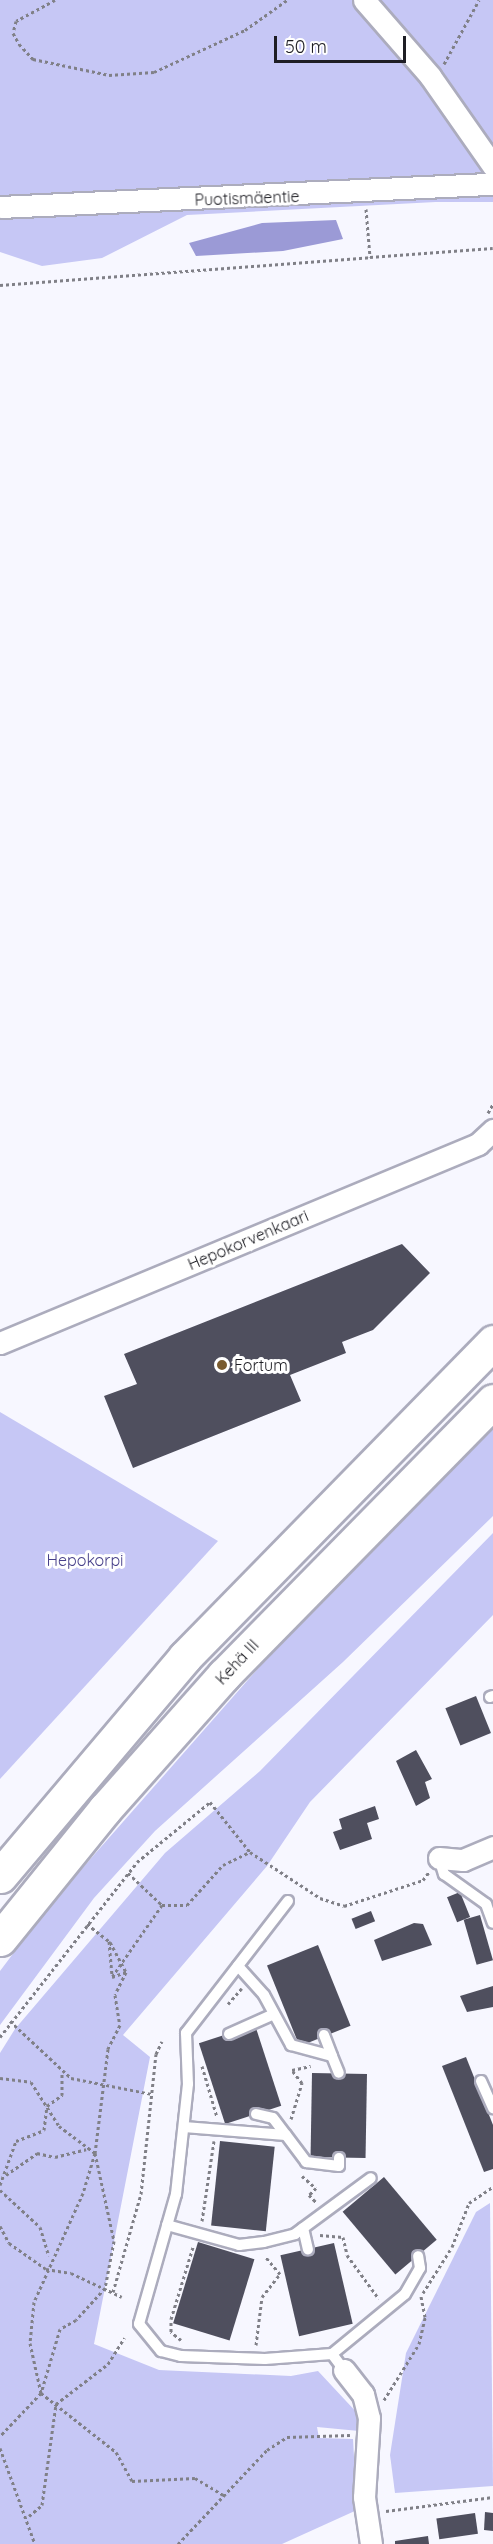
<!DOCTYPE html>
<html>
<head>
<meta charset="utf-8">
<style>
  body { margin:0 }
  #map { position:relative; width:493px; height:2544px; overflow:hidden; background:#f7f7ff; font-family:Quicksand,sans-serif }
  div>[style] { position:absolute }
  .green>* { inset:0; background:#c6c7f5; transform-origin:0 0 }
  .water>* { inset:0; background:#9b9ad6 }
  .building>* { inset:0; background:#4f4f5e; transform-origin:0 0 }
  .path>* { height:3px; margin-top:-1.5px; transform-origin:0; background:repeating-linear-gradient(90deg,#808087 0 3px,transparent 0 6px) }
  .roads { filter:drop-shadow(2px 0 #acacbd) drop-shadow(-2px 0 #acacbd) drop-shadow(0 2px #acacbd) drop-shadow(0 -2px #acacbd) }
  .service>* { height:10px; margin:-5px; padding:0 5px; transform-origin:5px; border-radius:5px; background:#fff }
  .minor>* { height:21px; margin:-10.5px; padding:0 10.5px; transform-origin:10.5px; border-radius:10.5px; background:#fff }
  .trunk>* { height:33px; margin:-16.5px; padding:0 16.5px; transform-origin:16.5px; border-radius:16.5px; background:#fff }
  .dots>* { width:16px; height:16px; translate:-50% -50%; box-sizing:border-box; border:3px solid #fff; border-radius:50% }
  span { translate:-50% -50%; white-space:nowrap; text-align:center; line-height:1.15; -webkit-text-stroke:6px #fff; paint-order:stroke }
  .street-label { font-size:16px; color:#1e1e24 }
  .poi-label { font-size:16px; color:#1e1e24 }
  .left { translate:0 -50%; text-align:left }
  .park-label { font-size:16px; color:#48418a }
  .scale { position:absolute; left:274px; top:36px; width:132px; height:27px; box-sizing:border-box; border:3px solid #1e1e24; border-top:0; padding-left:8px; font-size:18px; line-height:21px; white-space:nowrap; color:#1e1e24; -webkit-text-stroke:4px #fff; paint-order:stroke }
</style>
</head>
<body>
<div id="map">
  <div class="green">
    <div style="left:0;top:0;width:493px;height:202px"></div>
    <div style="clip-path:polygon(493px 189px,493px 199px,187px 215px,102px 258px,42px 266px,0 252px,0 215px)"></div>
    <div style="clip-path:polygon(0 1412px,218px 1541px,0 1779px)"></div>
    <div style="clip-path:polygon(493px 1427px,493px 1516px,343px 1662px,155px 1831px,94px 1898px,0 2025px,0 1971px,49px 1906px,262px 1664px)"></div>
    <div style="clip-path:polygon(493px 1533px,493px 1615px,310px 1802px,267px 1866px,123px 2035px,150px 2057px,94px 2344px,159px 2370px,291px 2376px,318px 2371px,360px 2416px,359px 2431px,317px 2427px,319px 2438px,353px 2439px,357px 2510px,282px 2544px,0 2544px,0 2053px,15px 2029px,165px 1853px,260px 1771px)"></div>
    <div style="clip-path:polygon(490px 2203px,493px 2486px,395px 2493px,390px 2455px,406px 2353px,476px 2212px)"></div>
  </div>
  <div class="water">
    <div style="clip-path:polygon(336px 220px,343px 239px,283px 251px,196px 256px,189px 243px,262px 223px)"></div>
  </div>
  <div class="building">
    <div style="clip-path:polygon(402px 1244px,430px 1273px,373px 1330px,342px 1342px,346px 1353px,290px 1375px,301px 1401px,133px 1468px,104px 1396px,137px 1384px,124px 1354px)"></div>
    <div style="left:476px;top:1696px;width:40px;height:33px;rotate:68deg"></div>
    <div style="clip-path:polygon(416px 1750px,432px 1779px,425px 1782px,430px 1798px,416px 1806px,396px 1761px)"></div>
    <div style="clip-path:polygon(375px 1806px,379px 1819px,367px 1823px,372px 1839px,340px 1850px,333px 1832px,342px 1829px,339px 1819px)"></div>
    <div style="left:460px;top:1892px;width:27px;height:14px;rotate:68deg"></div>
    <div style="left:371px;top:1911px;width:11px;height:21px;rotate:68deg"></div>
    <div style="left:480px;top:1915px;width:47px;height:17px;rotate:74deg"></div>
    <div style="clip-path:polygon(414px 1923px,423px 1924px,432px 1945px,382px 1961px,374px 1940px)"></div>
    <div style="left:318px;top:1945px;width:87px;height:55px;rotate:68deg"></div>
    <div style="clip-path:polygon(493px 1986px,493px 2007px,467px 2012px,460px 1996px)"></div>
    <div style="left:255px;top:2025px;width:85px;height:59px;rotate:72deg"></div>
    <div style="clip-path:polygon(466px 2057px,493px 2125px,493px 2169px,484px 2172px,442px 2066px)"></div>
    <div style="left:312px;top:2073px;width:55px;height:84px;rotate:1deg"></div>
    <div style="left:220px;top:2141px;width:55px;height:85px;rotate:6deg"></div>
    <div style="left:384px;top:2177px;width:82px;height:54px;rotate:50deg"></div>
    <div style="left:198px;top:2242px;width:59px;height:85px;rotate:17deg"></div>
    <div style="left:334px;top:2243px;width:83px;height:55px;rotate:77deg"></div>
    <div style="clip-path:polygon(485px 2512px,493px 2513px,493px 2531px,484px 2530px)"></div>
    <div style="left:475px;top:2513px;width:21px;height:39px;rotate:82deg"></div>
    <div style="clip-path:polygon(428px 2536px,429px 2544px,395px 2544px,395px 2541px)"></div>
  </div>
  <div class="path">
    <div style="left:55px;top:0;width:44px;rotate:151.7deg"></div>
    <div style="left:16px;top:21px;width:12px;rotate:104deg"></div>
    <div style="left:13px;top:33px;width:13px;rotate:61deg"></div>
    <div style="left:19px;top:44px;width:21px;rotate:47deg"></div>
    <div style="left:33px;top:59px;width:78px;rotate:11.9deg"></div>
    <div style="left:109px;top:75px;width:45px;rotate:-3.8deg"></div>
    <div style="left:154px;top:72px;width:100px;rotate:-24.8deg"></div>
    <div style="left:245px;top:30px;width:52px;rotate:-35.5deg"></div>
    <div style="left:444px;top:64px;width:73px;rotate:-61.3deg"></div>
    <div style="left:366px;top:209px;width:48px;rotate:85.2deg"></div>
    <div style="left:370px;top:257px;width:123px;rotate:-4.2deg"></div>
    <div style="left:0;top:285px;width:371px;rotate:-4.3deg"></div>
    <div style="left:488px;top:1113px;width:10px;rotate:-61deg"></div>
    <div style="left:128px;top:1873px;width:47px;rotate:43.3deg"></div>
    <div style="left:162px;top:1905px;width:25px"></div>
    <div style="left:187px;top:1905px;width:54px;rotate:-48deg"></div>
    <div style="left:223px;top:1865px;width:30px;rotate:-26deg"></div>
    <div style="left:162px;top:1905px;width:88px;rotate:124.8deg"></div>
    <div style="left:112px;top:1977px;width:15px;rotate:-20deg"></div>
    <div style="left:126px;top:1972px;width:25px;rotate:116deg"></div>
    <div style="left:115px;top:1995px;width:30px;rotate:81deg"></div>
    <div style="left:120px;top:2025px;width:27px;rotate:117deg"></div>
    <div style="left:108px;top:2049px;width:105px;rotate:97.1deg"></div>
    <div style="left:95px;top:2153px;width:42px;rotate:106.7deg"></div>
    <div style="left:83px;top:2193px;width:120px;rotate:114.2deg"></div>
    <div style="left:34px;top:2302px;width:41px;rotate:95.6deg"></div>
    <div style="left:30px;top:2343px;width:51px;rotate:77.6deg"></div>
    <div style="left:41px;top:2393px;width:95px;rotate:38.2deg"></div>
    <div style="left:116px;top:2452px;width:33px;rotate:61deg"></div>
    <div style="left:132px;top:2481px;width:63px;rotate:-2.7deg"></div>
    <div style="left:195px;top:2478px;width:33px;rotate:31deg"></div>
    <div style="left:87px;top:1924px;width:28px;rotate:38deg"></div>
    <div style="left:109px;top:1941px;width:34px;rotate:85deg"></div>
    <div style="left:110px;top:1942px;width:34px;rotate:62deg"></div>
    <div style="left:228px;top:2004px;width:21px;rotate:-49deg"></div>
    <div style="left:10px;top:2021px;width:83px;rotate:43.1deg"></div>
    <div style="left:71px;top:2078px;width:83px;rotate:11.2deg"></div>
    <div style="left:0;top:2037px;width:222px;rotate:-51.9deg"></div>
    <div style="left:137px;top:1862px;width:94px;rotate:-39.4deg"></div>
    <div style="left:210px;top:1802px;width:64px;rotate:51.3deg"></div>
    <div style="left:250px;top:1852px;width:84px;rotate:33.3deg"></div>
    <div style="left:320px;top:1898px;width:25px;rotate:18deg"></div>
    <div style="left:344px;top:1906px;width:83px;rotate:-18.2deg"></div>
    <div style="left:423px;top:1880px;width:10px;rotate:-53deg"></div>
    <div style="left:202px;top:2066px;width:53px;rotate:73.6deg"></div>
    <div style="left:0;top:2078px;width:31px;rotate:7deg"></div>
    <div style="left:31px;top:2082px;width:52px;rotate:57.5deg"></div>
    <div style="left:59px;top:2126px;width:45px;rotate:36.9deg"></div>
    <div style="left:95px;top:2153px;width:90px;rotate:77.8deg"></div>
    <div style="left:114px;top:2241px;width:48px;rotate:100.8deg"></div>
    <div style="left:105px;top:2288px;width:43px;rotate:132.2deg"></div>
    <div style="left:76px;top:2320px;width:18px;rotate:151deg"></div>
    <div style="left:60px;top:2329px;width:67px;rotate:106.5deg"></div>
    <div style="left:41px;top:2393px;width:59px;rotate:133.6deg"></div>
    <div style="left:291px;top:2119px;width:38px;rotate:-73deg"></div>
    <div style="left:302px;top:2083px;width:16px;rotate:-128deg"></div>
    <div style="left:292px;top:2070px;width:19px;rotate:-12deg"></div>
    <div style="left:6px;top:2175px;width:38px;rotate:-35deg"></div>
    <div style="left:37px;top:2153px;width:18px;rotate:13deg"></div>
    <div style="left:55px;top:2157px;width:32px;rotate:-14deg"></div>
    <div style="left:302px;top:2176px;width:18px;rotate:41deg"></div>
    <div style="left:316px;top:2188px;width:10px;rotate:135deg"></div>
    <div style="left:309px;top:2195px;width:10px;rotate:45deg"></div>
    <div style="left:0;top:2185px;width:47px;rotate:-70deg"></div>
    <div style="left:16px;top:2141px;width:30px;rotate:-21deg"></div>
    <div style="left:44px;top:2130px;width:24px;rotate:-83deg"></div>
    <div style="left:47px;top:2106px;width:19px;rotate:-36deg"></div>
    <div style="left:62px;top:2095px;width:23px;rotate:-90deg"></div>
    <div style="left:0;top:2190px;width:54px;rotate:42.8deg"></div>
    <div style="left:40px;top:2227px;width:30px;rotate:73deg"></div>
    <div style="left:202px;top:2221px;width:81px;rotate:-81.5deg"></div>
    <div style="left:0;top:2226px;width:19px;rotate:62deg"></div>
    <div style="left:9px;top:2243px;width:45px;rotate:35.1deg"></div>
    <div style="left:46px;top:2269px;width:25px;rotate:9deg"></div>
    <div style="left:71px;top:2273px;width:56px;rotate:25.2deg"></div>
    <div style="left:320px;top:2235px;width:23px;rotate:5deg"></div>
    <div style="left:343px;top:2237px;width:18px;rotate:77deg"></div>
    <div style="left:347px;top:2255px;width:54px;rotate:54deg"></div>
    <div style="left:113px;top:2292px;width:102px;rotate:-74.1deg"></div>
    <div style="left:141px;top:2194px;width:141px;rotate:-83.9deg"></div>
    <div style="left:156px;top:2054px;width:14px;rotate:-65deg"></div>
    <div style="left:423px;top:2293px;width:54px;rotate:-57.8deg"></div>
    <div style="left:452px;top:2247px;width:47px;rotate:-68.9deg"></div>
    <div style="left:469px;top:2203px;width:29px;rotate:-34deg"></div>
    <div style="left:181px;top:2340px;width:13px;rotate:-141deg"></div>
    <div style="left:171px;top:2332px;width:13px;rotate:-90deg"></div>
    <div style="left:171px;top:2319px;width:75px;rotate:-73deg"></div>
    <div style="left:256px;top:2345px;width:48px;rotate:-82.9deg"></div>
    <div style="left:262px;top:2297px;width:29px;rotate:-52deg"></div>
    <div style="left:280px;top:2274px;width:23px;rotate:-130deg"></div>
    <div style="left:384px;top:2400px;width:66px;rotate:-58deg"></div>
    <div style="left:419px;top:2344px;width:28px;rotate:-77deg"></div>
    <div style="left:425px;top:2317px;width:21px;rotate:-101deg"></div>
    <div style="left:0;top:2448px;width:102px;rotate:70deg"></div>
    <div style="left:386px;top:2511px;width:108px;rotate:-7.5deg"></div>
    <div style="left:29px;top:2516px;width:17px;rotate:-40deg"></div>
    <div style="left:42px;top:2505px;width:102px;rotate:-82.1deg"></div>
    <div style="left:56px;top:2404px;width:66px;rotate:-37.6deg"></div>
    <div style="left:108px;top:2364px;width:31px;rotate:-58deg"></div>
    <div style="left:178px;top:2544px;width:129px;rotate:-46.6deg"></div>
    <div style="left:267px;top:2450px;width:24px;rotate:-33deg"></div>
    <div style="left:287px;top:2437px;width:63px;rotate:-1.8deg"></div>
  </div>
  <div class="roads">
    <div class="service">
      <div style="left:490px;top:1697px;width:3px;rotate:-18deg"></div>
      <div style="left:439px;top:1858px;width:17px;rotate:73deg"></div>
      <div style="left:444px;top:1874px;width:52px;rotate:35.5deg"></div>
      <div style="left:486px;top:1904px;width:20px;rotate:70deg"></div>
      <div style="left:288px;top:1901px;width:167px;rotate:127.7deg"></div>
      <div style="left:186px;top:2033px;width:51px;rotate:87.8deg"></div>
      <div style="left:188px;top:2084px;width:111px;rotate:96.2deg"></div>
      <div style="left:176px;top:2194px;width:135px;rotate:105.9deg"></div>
      <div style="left:139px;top:2324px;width:35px;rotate:51deg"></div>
      <div style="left:161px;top:2351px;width:21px;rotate:14deg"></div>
      <div style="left:181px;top:2356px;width:84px;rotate:2deg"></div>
      <div style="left:265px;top:2359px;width:67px;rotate:-4.3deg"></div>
      <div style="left:332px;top:2354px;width:20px;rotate:53deg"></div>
      <div style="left:238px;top:1966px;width:39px;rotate:48deg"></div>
      <div style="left:264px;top:1995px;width:57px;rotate:61.6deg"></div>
      <div style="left:291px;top:2045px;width:42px;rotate:15deg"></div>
      <div style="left:332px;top:2056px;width:18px;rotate:68deg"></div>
      <div style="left:229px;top:2034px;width:49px;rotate:-24deg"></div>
      <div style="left:324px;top:2035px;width:22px;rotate:69deg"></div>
      <div style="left:481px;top:2081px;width:30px;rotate:66deg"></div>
      <div style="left:256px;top:2114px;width:17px;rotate:13deg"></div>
      <div style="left:273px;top:2118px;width:21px;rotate:53deg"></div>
      <div style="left:184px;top:2127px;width:102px;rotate:4.5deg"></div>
      <div style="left:286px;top:2135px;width:34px;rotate:53deg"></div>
      <div style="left:306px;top:2162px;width:33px;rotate:7deg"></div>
      <div style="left:339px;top:2166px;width:8px;rotate:-90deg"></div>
      <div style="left:167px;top:2225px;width:75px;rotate:15.5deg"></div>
      <div style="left:239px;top:2245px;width:25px;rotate:-7deg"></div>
      <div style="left:264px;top:2242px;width:32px;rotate:-14deg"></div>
      <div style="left:295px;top:2234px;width:94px;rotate:-36.4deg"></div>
      <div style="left:303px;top:2228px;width:22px;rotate:77deg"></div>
      <div style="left:332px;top:2354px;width:94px;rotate:-39.4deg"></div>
      <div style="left:405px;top:2294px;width:30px;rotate:-60deg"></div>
      <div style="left:420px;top:2268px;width:12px;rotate:-99deg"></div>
    </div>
    <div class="minor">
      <div style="left:364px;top:0;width:101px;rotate:49deg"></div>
      <div style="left:430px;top:76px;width:110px;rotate:55deg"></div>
      <div style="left:0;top:207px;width:494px;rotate:-2.7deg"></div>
      <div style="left:0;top:1343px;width:518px;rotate:-22.6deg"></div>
      <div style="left:478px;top:1144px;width:21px;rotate:-43deg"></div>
      <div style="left:439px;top:1858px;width:24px;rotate:5deg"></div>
      <div style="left:463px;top:1860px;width:33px;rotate:-23deg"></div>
      <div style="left:344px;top:2370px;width:31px;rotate:52deg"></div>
      <div style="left:363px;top:2394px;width:25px;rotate:76deg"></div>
      <div style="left:369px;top:2418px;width:79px;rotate:93.6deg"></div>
      <div style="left:364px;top:2497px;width:48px;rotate:81.5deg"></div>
    </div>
    <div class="trunk">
      <div style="left:0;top:1876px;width:287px;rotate:-49.8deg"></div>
      <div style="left:185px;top:1657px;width:441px;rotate:-45.6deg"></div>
      <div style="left:0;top:1939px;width:167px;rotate:-51.1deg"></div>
      <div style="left:105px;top:1809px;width:179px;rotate:-48.4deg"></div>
      <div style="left:224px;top:1675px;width:384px;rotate:-45.5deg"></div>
    </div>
  </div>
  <div class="dots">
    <div style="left:222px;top:1365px;background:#795b2f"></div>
  </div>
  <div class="street-label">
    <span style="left:247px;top:198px;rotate:-2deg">Puotismäentie</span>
    <span style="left:248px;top:1240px;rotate:-23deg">Hepokorvenkaari</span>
    <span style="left:237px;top:1662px;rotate:-47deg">Kehä III</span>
  </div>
  <div class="poi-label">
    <span class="left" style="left:234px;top:1365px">Fortum</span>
  </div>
  <div class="park-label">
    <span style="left:85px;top:1560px">Hepokorpi</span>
  </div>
  <div class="scale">50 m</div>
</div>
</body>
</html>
